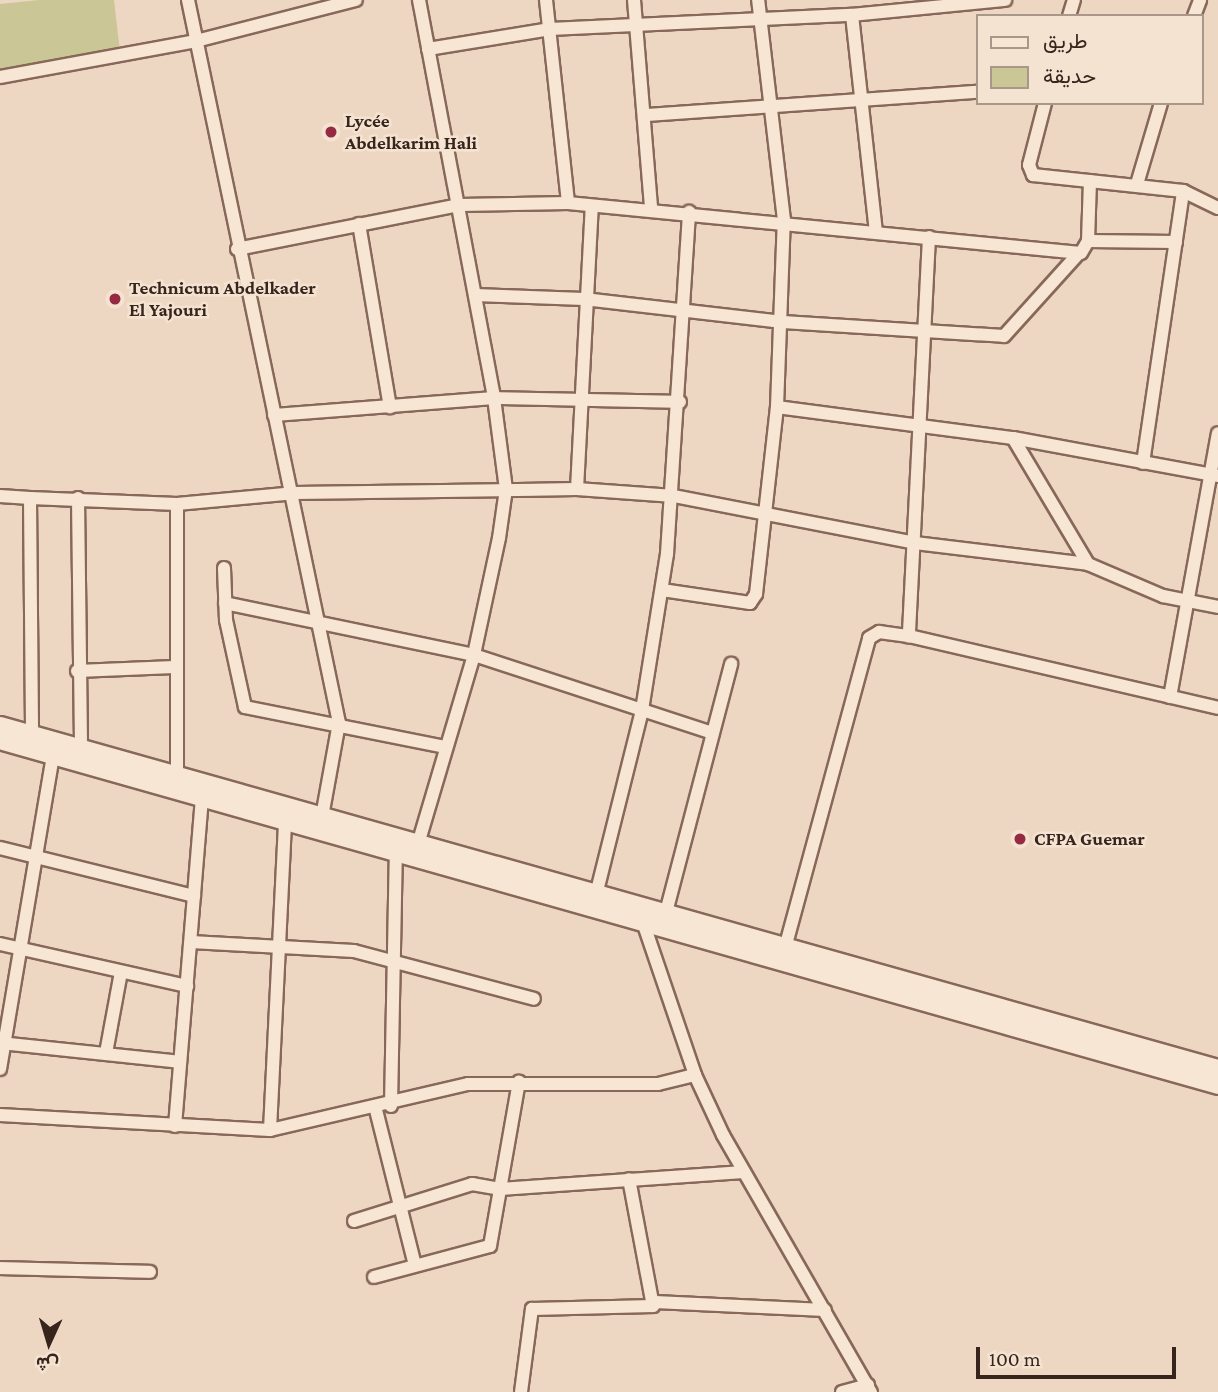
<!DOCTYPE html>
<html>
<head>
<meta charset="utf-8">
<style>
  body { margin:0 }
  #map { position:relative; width:1218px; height:1392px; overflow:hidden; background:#edd7c2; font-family:"Crimson Pro",Vazirmatn,serif }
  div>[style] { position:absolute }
  .green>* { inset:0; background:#cbc696 }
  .roads { filter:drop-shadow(2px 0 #876859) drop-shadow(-2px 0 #876859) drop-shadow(0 2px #876859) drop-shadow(0 -2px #876859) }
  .street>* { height:12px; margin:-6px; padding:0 6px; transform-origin:6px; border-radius:6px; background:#f8e6d5 }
  .secondary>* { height:18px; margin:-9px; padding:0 9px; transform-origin:9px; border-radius:9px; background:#f8e6d5 }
  .dots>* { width:19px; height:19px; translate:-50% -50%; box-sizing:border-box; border:4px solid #f5e3d1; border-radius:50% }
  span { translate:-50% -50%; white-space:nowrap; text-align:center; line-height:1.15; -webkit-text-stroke:5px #f5e3d1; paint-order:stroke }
  .poi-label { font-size:19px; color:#37241d; font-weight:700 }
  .left { translate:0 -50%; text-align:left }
  .legend { position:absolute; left:976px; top:14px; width:228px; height:91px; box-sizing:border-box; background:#f5e3d1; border:2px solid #a99789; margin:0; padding:9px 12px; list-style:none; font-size:21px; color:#37241d }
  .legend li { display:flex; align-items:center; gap:14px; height:35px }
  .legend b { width:35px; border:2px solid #a99789 }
  .north { position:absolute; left:14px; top:1308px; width:70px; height:70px; -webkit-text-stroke:5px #f5e3d1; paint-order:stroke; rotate:184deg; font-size:19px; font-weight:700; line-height:28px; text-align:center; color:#37241d }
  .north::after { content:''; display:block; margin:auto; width:24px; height:32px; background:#37241d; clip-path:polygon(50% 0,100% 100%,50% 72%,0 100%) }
  .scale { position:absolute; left:976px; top:1347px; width:200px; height:32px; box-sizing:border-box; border:4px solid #37241d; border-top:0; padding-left:9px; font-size:21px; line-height:24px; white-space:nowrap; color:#37241d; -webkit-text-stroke:5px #f5e3d1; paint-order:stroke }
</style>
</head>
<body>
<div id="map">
  <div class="green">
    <div style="clip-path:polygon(39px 0,114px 0,120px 52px,0 74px,0 4px)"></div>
  </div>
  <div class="roads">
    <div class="street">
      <div style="left:188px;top:0;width:739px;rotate:78.2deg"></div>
      <div style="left:339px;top:723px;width:96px;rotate:100.3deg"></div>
      <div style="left:419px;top:0;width:405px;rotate:79.3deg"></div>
      <div style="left:494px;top:398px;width:186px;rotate:1.2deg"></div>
      <div style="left:546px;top:0;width:204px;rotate:83.8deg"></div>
      <div style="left:634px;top:0;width:209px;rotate:85.3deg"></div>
      <div style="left:852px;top:15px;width:217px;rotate:83.7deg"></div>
      <div style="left:1069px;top:16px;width:17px;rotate:-73deg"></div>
      <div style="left:1194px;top:16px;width:17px;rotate:-69deg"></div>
      <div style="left:428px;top:49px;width:124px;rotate:-9.3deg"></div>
      <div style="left:550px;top:29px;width:302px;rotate:-2.7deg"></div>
      <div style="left:852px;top:15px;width:154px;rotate:-5.6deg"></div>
      <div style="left:0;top:77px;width:199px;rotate:-10.4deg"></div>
      <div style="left:196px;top:41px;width:165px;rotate:-14.4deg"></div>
      <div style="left:1045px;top:103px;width:64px;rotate:104.5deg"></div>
      <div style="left:1029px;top:165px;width:11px;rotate:68deg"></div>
      <div style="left:1033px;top:175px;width:151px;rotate:6.1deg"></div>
      <div style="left:1183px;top:191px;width:39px;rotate:26deg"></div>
      <div style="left:646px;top:115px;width:333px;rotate:-4deg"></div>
      <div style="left:1137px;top:184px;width:84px;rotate:-73.5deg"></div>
      <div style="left:359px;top:224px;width:186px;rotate:80.4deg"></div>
      <div style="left:929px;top:237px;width:400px;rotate:92.9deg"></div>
      <div style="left:909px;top:636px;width:317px;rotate:13.1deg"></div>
      <div style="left:1088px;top:241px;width:88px;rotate:0.7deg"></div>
      <div style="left:237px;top:249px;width:227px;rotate:-11.2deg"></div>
      <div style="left:460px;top:205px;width:108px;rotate:-1.1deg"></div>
      <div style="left:568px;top:203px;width:515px;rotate:5.57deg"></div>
      <div style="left:1081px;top:253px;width:14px;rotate:-60deg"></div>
      <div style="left:1088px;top:241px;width:60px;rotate:-88.1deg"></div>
      <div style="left:475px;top:295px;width:109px;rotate:2.1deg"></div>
      <div style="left:584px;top:299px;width:200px;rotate:6.6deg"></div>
      <div style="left:783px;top:322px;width:221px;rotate:3.6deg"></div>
      <div style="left:1004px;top:336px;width:112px;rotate:-47.9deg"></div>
      <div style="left:777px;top:407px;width:238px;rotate:7.5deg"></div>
      <div style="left:1013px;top:438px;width:208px;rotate:10.5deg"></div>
      <div style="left:274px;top:415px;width:221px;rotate:-4.4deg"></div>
      <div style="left:494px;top:398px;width:92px;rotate:82.5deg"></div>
      <div style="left:506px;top:489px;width:49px;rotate:98.1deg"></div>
      <div style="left:499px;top:538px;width:120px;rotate:102.1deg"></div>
      <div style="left:474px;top:655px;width:204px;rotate:106.5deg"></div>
      <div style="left:1013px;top:438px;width:147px;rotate:59.2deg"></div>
      <div style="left:1143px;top:463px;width:275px;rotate:-81.6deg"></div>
      <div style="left:577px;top:489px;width:283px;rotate:-87deg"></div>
      <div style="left:0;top:496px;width:30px;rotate:4deg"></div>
      <div style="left:30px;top:498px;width:238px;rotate:89.5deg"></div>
      <div style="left:30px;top:498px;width:147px;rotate:2.3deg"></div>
      <div style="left:177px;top:504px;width:119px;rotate:-5.3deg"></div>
      <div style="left:295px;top:493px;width:282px;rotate:-0.8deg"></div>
      <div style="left:577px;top:489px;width:97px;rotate:4.1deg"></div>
      <div style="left:674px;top:496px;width:246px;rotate:11deg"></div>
      <div style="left:915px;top:543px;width:174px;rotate:6.9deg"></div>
      <div style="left:1088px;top:564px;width:82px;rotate:23.1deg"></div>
      <div style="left:1163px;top:596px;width:56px;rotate:11.3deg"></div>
      <div style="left:78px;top:498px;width:251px;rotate:89.3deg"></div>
      <div style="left:224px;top:568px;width:52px;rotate:87.8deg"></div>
      <div style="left:226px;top:620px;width:89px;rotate:77.7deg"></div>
      <div style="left:245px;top:707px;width:204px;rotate:11.3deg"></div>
      <div style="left:662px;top:590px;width:89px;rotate:8.4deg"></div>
      <div style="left:750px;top:603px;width:11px;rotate:-56deg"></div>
      <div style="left:756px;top:594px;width:188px;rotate:-83.6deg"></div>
      <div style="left:777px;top:407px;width:187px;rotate:-87.9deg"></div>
      <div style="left:784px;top:220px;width:222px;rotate:-96.7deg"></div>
      <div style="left:225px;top:603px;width:254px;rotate:11.8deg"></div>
      <div style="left:474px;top:655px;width:251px;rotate:18.1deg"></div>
      <div style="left:77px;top:671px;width:97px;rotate:-2.4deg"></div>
      <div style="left:1170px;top:697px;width:268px;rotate:-79.7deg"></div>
      <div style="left:177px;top:776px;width:272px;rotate:-90deg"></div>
      <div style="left:0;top:848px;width:200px;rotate:13.9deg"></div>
      <div style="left:595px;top:899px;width:195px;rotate:-76deg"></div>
      <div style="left:642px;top:710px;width:158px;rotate:-80.9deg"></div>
      <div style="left:667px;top:554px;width:343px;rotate:-86.3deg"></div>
      <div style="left:664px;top:920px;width:265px;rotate:-75.3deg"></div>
      <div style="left:643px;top:922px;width:162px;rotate:71.2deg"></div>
      <div style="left:695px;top:1075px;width:66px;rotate:65deg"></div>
      <div style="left:723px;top:1135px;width:297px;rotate:60.1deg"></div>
      <div style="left:191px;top:942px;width:163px;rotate:3.2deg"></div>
      <div style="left:354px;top:951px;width:186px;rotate:14.9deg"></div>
      <div style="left:0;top:944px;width:192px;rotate:12.7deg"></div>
      <div style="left:785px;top:948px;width:321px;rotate:-74.8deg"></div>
      <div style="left:869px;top:638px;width:12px;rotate:-31deg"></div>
      <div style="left:879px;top:632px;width:30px;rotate:8deg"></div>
      <div style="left:0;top:1043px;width:181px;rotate:6deg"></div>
      <div style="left:106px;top:1053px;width:82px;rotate:-79.5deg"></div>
      <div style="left:0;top:1069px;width:318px;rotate:-80.4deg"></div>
      <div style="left:391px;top:1106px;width:254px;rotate:-88.9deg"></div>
      <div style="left:376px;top:1110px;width:160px;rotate:75.9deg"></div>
      <div style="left:0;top:1115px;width:270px;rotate:3.2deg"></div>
      <div style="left:270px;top:1130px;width:203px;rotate:-13.1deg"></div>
      <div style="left:468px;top:1084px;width:190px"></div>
      <div style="left:658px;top:1084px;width:38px;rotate:-14deg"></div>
      <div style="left:175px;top:1126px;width:329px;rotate:-85.3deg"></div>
      <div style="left:270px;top:1130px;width:308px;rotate:-87.2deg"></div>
      <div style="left:354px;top:1221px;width:124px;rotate:-17.4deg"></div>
      <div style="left:472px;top:1184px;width:28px;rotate:10deg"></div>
      <div style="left:500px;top:1189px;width:244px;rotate:-4deg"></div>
      <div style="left:0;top:1268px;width:150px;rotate:1.5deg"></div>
      <div style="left:374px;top:1277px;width:120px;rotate:-15deg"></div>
      <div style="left:490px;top:1246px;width:167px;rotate:-80deg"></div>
      <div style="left:655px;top:1302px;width:170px;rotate:2.7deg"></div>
      <div style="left:521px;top:1392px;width:84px;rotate:-82.5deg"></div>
      <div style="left:532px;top:1309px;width:121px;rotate:-1.4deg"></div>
      <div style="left:653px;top:1306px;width:129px;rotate:-100.7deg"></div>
      <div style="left:842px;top:1392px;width:27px;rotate:-15deg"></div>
    </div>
    <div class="secondary">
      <div style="left:0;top:726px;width:1265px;rotate:15.73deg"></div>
      <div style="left:0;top:740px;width:1266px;rotate:15.81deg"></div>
    </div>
  </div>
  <div class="dots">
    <div style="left:331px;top:132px;background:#952a42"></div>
    <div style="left:115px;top:299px;background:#952a42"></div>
    <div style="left:1020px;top:839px;background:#952a42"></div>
  </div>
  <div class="poi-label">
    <span class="left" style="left:345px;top:132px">Lycée<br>Abdelkarim Hali</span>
    <span class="left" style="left:129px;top:299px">Technicum Abdelkader<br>El Yajouri</span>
    <span class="left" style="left:1034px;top:839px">CFPA Guemar</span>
  </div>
  <ul class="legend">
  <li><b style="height:9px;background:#f8e6d5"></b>طريق</li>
  <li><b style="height:19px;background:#cbc696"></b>حديقة</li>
  </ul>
  <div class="north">ش</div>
  <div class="scale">100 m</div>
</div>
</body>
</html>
